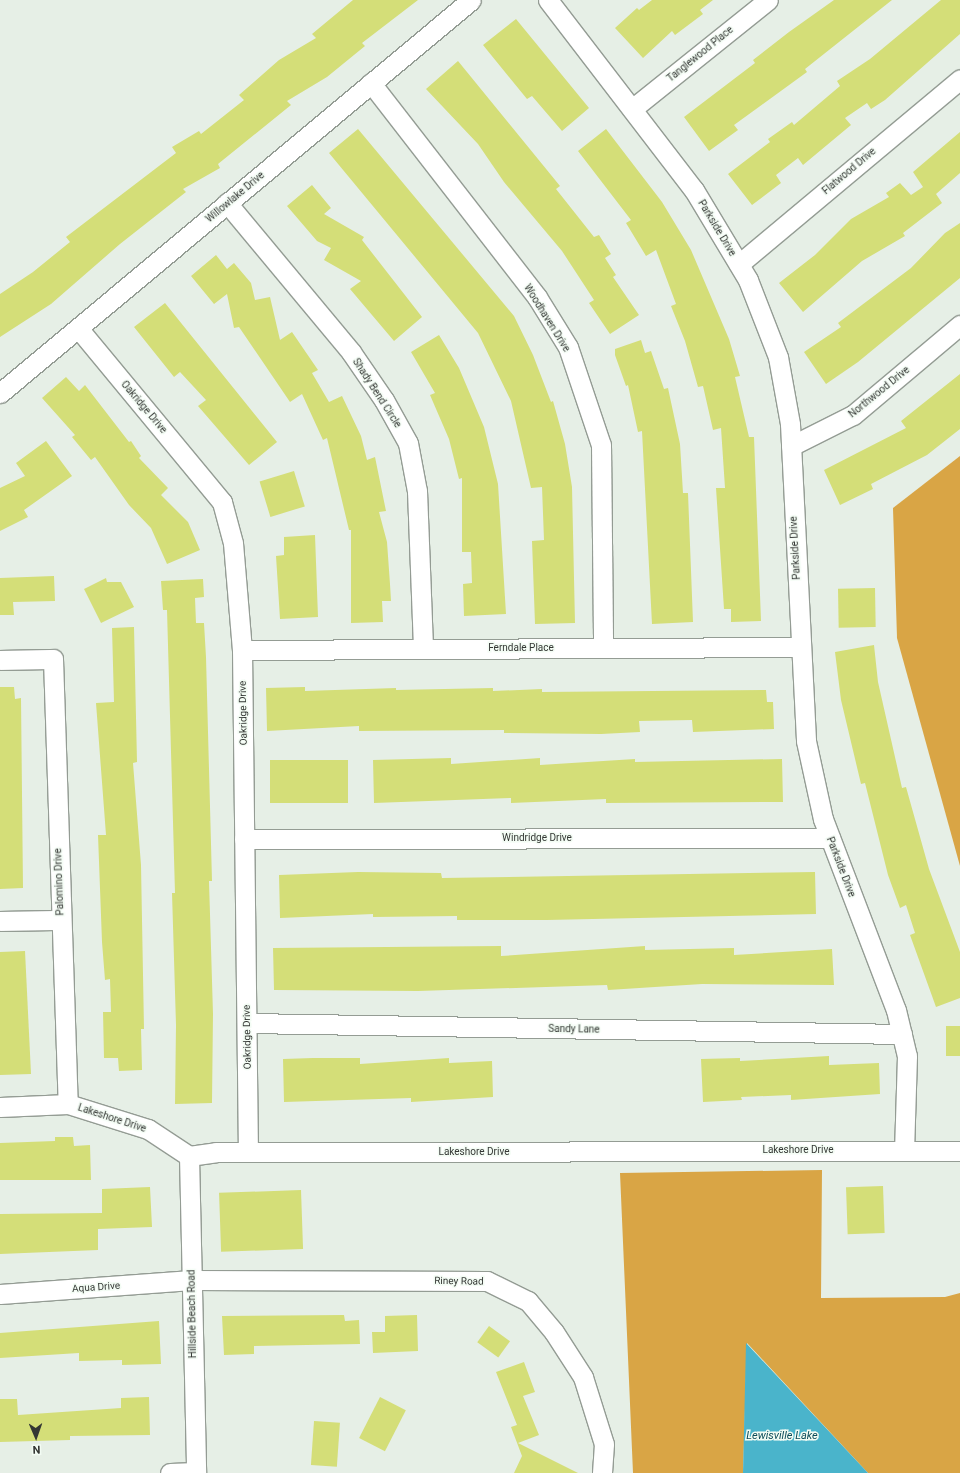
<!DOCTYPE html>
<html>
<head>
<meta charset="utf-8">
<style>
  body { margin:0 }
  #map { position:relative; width:960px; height:1473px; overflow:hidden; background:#e6efe6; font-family:Roboto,sans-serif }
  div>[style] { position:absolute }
  .forest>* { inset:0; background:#d9a545 }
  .water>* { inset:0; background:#4ab4cb }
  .building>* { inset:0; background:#d4de78; transform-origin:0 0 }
  .roads { filter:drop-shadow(1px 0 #949c94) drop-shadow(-1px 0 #949c94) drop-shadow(0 1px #949c94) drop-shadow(0 -1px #949c94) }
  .street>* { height:19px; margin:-9.5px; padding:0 9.5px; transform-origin:9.5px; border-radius:9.5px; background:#fff }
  span { translate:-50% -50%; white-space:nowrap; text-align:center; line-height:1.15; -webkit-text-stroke:3px #f3fcf4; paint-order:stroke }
  .street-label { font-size:10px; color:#343734 }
  .water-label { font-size:11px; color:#0b4b58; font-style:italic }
  .north { position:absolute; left:16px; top:1417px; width:40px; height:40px; -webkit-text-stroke:3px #f3fcf4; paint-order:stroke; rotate:178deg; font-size:11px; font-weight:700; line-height:16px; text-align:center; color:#343734 }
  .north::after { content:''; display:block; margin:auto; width:14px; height:18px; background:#343734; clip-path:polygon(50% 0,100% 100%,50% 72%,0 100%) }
</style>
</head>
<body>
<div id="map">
  <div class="forest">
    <div style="clip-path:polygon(960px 456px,960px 866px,897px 638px,893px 508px)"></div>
    <div style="clip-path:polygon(822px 1170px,821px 1298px,945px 1297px,960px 1293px,960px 1473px,868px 1473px,747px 1343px,743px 1473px,633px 1473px,620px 1173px)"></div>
  </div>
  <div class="water">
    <div style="clip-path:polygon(746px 1343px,868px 1473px,743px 1473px)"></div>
  </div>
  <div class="building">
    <div style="clip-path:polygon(353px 0,418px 0,362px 43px,365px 46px,327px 77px,287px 101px,291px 105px,218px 164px,220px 168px,183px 189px,186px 192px,120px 244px,51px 304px,0 337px,0 294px,33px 272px,70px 242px,66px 237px,176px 153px,172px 147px,199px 131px,201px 134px,244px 100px,239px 95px,279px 60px,316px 38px,312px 34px)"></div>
    <div style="clip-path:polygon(652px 0,713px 0,700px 10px,703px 14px,675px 35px,672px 31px,643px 58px,615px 28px,637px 8px,639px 10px)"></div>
    <div style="clip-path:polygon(834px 0,892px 0,805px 69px,807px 72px,734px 125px,738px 130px,709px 151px,684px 117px,755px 63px,753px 60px,789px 32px)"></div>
    <div style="clip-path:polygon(941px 0,960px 0,960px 34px,885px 100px,871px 109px,867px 103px,845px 118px,851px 125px,803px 165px,798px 158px,776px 175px,781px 183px,752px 205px,728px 174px,770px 142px,768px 139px,792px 122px,794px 125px,840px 86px,837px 81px,870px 59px)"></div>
    <div style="clip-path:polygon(516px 19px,589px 108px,562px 131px,532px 96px,527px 99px,483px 45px)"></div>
    <div style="clip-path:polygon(458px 61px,560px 186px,556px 189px,594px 237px,599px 235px,611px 254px,605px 258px,616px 275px,613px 277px,639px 315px,610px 334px,589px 303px,594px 300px,562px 251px,504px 182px,478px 144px,426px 89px)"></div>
    <div style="clip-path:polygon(358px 129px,514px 316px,533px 355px,551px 402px,553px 401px,565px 444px,572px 487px,575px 623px,535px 624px,532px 541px,544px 540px,542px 487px,531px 488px,511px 401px,478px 333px,329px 153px)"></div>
    <div style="clip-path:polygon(606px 129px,662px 202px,691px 250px,729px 339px,740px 376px,735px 377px,749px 437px,754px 437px,761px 621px,731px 622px,731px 609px,724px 609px,716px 488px,725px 488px,721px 428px,713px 430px,703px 386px,698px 387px,685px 341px,671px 306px,676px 304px,656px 250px,646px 256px,626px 223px,631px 220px,578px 151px)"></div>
    <div style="clip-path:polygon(960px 132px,960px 173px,936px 194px,942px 203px,903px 233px,905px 236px,862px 261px,803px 312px,779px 283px,815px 255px,851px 219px,889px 197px,886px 193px,900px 183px,911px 195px,923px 187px,913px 172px)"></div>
    <div style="clip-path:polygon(312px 185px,331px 208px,324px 214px,364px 237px,362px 240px,422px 317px,394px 341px,350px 289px,361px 281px,324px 260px,331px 248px,317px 241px,287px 206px)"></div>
    <div style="clip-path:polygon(960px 223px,960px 278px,858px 362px,826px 384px,804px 352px,841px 327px,838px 323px,911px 268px,945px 233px)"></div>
    <div style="clip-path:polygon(216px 255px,227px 269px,234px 263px,251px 283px,255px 300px,270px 297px,280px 340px,292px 332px,318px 370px,312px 373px,329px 402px,342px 396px,361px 436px,367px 460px,375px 457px,386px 511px,379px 512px,387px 542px,390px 584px,391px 601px,382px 601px,383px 622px,351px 623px,351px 530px,349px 530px,327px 438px,323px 440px,302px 394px,290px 402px,239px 327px,234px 328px,227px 294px,214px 304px,191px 276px)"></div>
    <div style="clip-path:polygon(165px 303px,277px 442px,249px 465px,198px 406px,206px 400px,180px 372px,174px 377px,134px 327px)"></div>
    <div style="clip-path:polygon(439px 335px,459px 368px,484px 427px,498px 484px,506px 614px,464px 616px,463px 584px,472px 583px,471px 552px,462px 552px,462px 478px,459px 479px,449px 439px,430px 395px,435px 393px,411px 352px)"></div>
    <div style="clip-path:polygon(641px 340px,645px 353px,651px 351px,664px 389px,668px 388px,680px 444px,683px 493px,688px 493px,693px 622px,652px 624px,642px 431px,638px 432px,628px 385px,626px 386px,615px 355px,615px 349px)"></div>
    <div style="clip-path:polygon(960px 374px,960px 429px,927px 455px,871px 484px,873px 489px,840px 505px,824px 470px,906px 428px,901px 421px)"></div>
    <div style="clip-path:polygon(66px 377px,79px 391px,85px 385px,129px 442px,131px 441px,141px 456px,139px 458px,168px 488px,161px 495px,188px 522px,200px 550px,167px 564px,151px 528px,129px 505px,95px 457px,91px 460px,72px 437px,75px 435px,42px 398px)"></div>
    <div style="clip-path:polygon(46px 441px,72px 476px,24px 510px,28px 517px,0 531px,0 488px,25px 476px,16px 463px)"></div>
    <div style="left:294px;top:471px;width:37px;height:36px;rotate:73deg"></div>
    <div style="clip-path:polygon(315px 535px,318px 617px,280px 619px,276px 556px,284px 555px,284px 537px)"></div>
    <div style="clip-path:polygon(54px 576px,55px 601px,13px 602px,14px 615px,0 615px,0 578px)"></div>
    <div style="clip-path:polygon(106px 578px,107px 582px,121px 582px,134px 607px,101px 623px,84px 589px)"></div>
    <div style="clip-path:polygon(203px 579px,204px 597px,195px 598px,196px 623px,204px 623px,206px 657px,212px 881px,209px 881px,213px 1014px,212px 1103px,175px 1104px,176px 1025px,172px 893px,175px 893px,167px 610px,163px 610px,161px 581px)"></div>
    <div style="left:875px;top:588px;width:39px;height:37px;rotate:89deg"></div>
    <div style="clip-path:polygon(134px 627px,137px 762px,133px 763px,141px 865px,144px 1029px,141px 1029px,142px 1070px,119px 1071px,118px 1058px,104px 1058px,103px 1012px,111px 1012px,110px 979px,105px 980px,102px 942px,98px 835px,106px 835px,96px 703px,114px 702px,112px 628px)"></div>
    <div style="clip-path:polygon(874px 645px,878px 682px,902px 788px,906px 787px,929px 869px,960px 952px,960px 998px,936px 1007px,910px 935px,915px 933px,906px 905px,900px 908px,888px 875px,865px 783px,861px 784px,841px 700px,835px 652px)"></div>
    <div style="clip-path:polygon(0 687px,14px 687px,15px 699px,21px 698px,23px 888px,0 889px)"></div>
    <div style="clip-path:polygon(305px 687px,305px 691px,396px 688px,396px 690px,493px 688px,493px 691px,542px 689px,542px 692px,766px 690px,767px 702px,773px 702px,774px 729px,693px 732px,692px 720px,639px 721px,640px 732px,601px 734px,504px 733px,504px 730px,359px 731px,359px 726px,267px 731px,266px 688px)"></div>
    <div style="clip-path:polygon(451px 758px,451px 764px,540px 758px,540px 765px,635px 759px,635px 762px,782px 759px,783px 802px,606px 803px,606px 799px,511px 803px,511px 798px,374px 803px,373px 760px)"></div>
    <div style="left:270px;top:760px;width:78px;height:43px"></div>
    <div style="clip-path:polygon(358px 872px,441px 873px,442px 878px,815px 872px,816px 914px,547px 920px,457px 920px,457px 916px,373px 917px,373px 914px,280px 918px,279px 875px)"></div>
    <div style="clip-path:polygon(501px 946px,501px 956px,645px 946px,645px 950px,734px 948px,734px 955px,832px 949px,834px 985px,702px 984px,608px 990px,607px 985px,418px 991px,274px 990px,273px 948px)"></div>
    <div style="clip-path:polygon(25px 951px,31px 1074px,0 1075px,0 952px)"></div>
    <div style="left:946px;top:1026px;width:14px;height:30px"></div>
    <div style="clip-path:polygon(829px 1056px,829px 1065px,879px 1063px,880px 1094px,791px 1100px,791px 1095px,741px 1097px,742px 1100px,703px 1102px,701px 1059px,740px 1058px,740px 1061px)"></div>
    <div style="clip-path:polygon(313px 1058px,360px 1058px,360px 1064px,449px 1058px,449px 1063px,492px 1061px,493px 1097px,411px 1102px,411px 1098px,284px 1102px,283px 1059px)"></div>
    <div style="clip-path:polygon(55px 1137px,73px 1137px,74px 1146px,90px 1145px,91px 1180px,0 1180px,0 1143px,55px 1141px)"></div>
    <div style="left:883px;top:1186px;width:47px;height:37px;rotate:88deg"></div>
    <div style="clip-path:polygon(150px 1187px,152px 1227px,98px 1229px,98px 1250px,0 1254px,0 1214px,102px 1213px,102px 1189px)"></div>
    <div style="left:301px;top:1190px;width:59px;height:82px;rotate:88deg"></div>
    <div style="clip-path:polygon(344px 1315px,345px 1321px,359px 1320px,360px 1344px,254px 1346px,254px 1354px,224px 1355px,222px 1316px)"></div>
    <div style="clip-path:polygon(417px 1315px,418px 1351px,373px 1353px,372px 1332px,385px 1332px,385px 1316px)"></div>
    <div style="clip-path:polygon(159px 1321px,161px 1364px,122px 1365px,122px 1360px,79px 1361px,79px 1353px,0 1358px,0 1333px)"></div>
    <div style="left:489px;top:1326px;width:26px;height:20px;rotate:36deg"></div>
    <div style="clip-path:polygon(524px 1362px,535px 1392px,523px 1396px,539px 1435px,518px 1443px,578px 1473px,514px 1473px,522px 1456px,511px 1427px,517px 1425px,496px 1372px)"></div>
    <div style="clip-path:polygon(149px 1397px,150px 1435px,70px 1436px,70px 1440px,0 1442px,0 1399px,17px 1399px,18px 1415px,121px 1408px,121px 1398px)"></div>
    <div style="left:380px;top:1397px;width:29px;height:46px;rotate:27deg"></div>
    <div style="left:314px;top:1421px;width:26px;height:44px;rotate:4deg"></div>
  </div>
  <div class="roads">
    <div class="street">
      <div style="left:548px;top:0;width:240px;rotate:52.5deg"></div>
      <div style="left:694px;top:190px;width:105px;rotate:59deg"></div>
      <div style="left:748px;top:280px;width:83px;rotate:68.7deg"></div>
      <div style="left:778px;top:357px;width:68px;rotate:79.8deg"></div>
      <div style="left:790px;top:424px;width:317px;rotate:87.1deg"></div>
      <div style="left:806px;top:741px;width:80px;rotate:77.7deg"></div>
      <div style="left:823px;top:819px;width:204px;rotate:69.1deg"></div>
      <div style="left:896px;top:1010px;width:47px;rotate:76.6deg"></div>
      <div style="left:907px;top:1056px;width:95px;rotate:91.8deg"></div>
      <div style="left:371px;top:83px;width:271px;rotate:52.2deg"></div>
      <div style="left:537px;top:297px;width:59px;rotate:58.2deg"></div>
      <div style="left:568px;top:347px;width:103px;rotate:71.4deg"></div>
      <div style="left:601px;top:445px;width:203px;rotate:89.4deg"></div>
      <div style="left:632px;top:109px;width:174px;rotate:-38.7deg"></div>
      <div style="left:227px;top:203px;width:194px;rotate:50.2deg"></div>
      <div style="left:351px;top:352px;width:58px;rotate:55.5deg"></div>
      <div style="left:384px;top:400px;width:49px;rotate:60.8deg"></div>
      <div style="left:408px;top:443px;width:49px;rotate:79.4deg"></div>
      <div style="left:417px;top:491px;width:158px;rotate:87.8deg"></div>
      <div style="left:739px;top:264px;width:288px;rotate:-39.9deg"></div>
      <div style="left:78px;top:328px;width:226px;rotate:50.4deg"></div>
      <div style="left:222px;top:502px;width:42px;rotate:75deg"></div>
      <div style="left:233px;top:543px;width:107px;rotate:85.2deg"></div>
      <div style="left:242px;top:650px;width:502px;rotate:89.32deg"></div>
      <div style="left:0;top:393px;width:613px;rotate:-39.84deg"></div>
      <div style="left:791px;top:446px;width:69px;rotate:-26.6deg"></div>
      <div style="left:853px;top:415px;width:140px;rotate:-40.1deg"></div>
      <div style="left:242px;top:650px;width:558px;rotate:-0.31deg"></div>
      <div style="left:0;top:660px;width:53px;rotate:-1.1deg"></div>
      <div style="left:53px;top:659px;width:445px;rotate:88.1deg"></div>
      <div style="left:244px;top:839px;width:586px;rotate:-0.1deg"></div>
      <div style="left:0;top:921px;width:60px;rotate:-1deg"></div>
      <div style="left:247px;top:1023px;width:655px;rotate:0.96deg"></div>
      <div style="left:0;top:1107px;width:68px;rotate:-2.5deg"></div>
      <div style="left:68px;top:1104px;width:84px;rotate:17.4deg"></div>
      <div style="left:148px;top:1129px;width:49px;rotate:33.4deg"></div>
      <div style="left:189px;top:1156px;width:27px;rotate:-8deg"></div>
      <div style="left:216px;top:1152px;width:744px;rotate:-0.08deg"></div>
      <div style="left:189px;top:1156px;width:317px;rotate:88.7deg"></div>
      <div style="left:0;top:1294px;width:192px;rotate:-4.2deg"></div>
      <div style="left:191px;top:1280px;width:296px;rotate:0.2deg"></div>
      <div style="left:487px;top:1281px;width:46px;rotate:26deg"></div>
      <div style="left:528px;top:1301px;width:40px;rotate:50deg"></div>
      <div style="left:554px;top:1332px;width:54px;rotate:57.2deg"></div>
      <div style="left:583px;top:1377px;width:70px;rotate:72.6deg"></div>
      <div style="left:604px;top:1444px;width:29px;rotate:94deg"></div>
      <div style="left:170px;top:1473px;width:26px;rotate:-2deg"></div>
    </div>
  </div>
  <div class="street-label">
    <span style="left:700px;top:54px;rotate:-39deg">Tanglewood Place</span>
    <span style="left:849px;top:171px;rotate:-40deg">Flatwood Drive</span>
    <span style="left:235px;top:197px;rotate:-40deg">Willowlake Drive</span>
    <span style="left:717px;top:228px;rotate:59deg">Parkside Drive</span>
    <span style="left:547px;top:318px;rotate:58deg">Woodhaven Drive</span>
    <span style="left:879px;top:392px;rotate:-39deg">Northwood Drive</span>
    <span style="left:377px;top:393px;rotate:57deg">Shady Bend Circle</span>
    <span style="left:144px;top:407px;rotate:50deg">Oakridge Drive</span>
    <span style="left:795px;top:548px;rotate:-93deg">Parkside Drive</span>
    <span style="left:521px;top:648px">Ferndale Place</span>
    <span style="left:243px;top:713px;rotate:-91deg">Oakridge Drive</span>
    <span style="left:537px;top:838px">Windridge Drive</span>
    <span style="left:841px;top:867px;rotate:69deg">Parkside Drive</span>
    <span style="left:59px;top:882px;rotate:-92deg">Palomino Drive</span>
    <span style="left:574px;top:1029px;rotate:1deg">Sandy Lane</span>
    <span style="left:247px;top:1037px;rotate:-91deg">Oakridge Drive</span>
    <span style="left:112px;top:1118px;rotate:18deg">Lakeshore Drive</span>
    <span style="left:798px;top:1150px">Lakeshore Drive</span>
    <span style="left:474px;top:1152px">Lakeshore Drive</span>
    <span style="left:459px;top:1281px;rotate:1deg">Riney Road</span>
    <span style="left:96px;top:1287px;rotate:-4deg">Aqua Drive</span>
    <span style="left:192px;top:1314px;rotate:-91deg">Hillside Beach Road</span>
  </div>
  <div class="water-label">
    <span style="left:782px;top:1436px">Lewisville Lake</span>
  </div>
  <div class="north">N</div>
</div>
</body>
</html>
